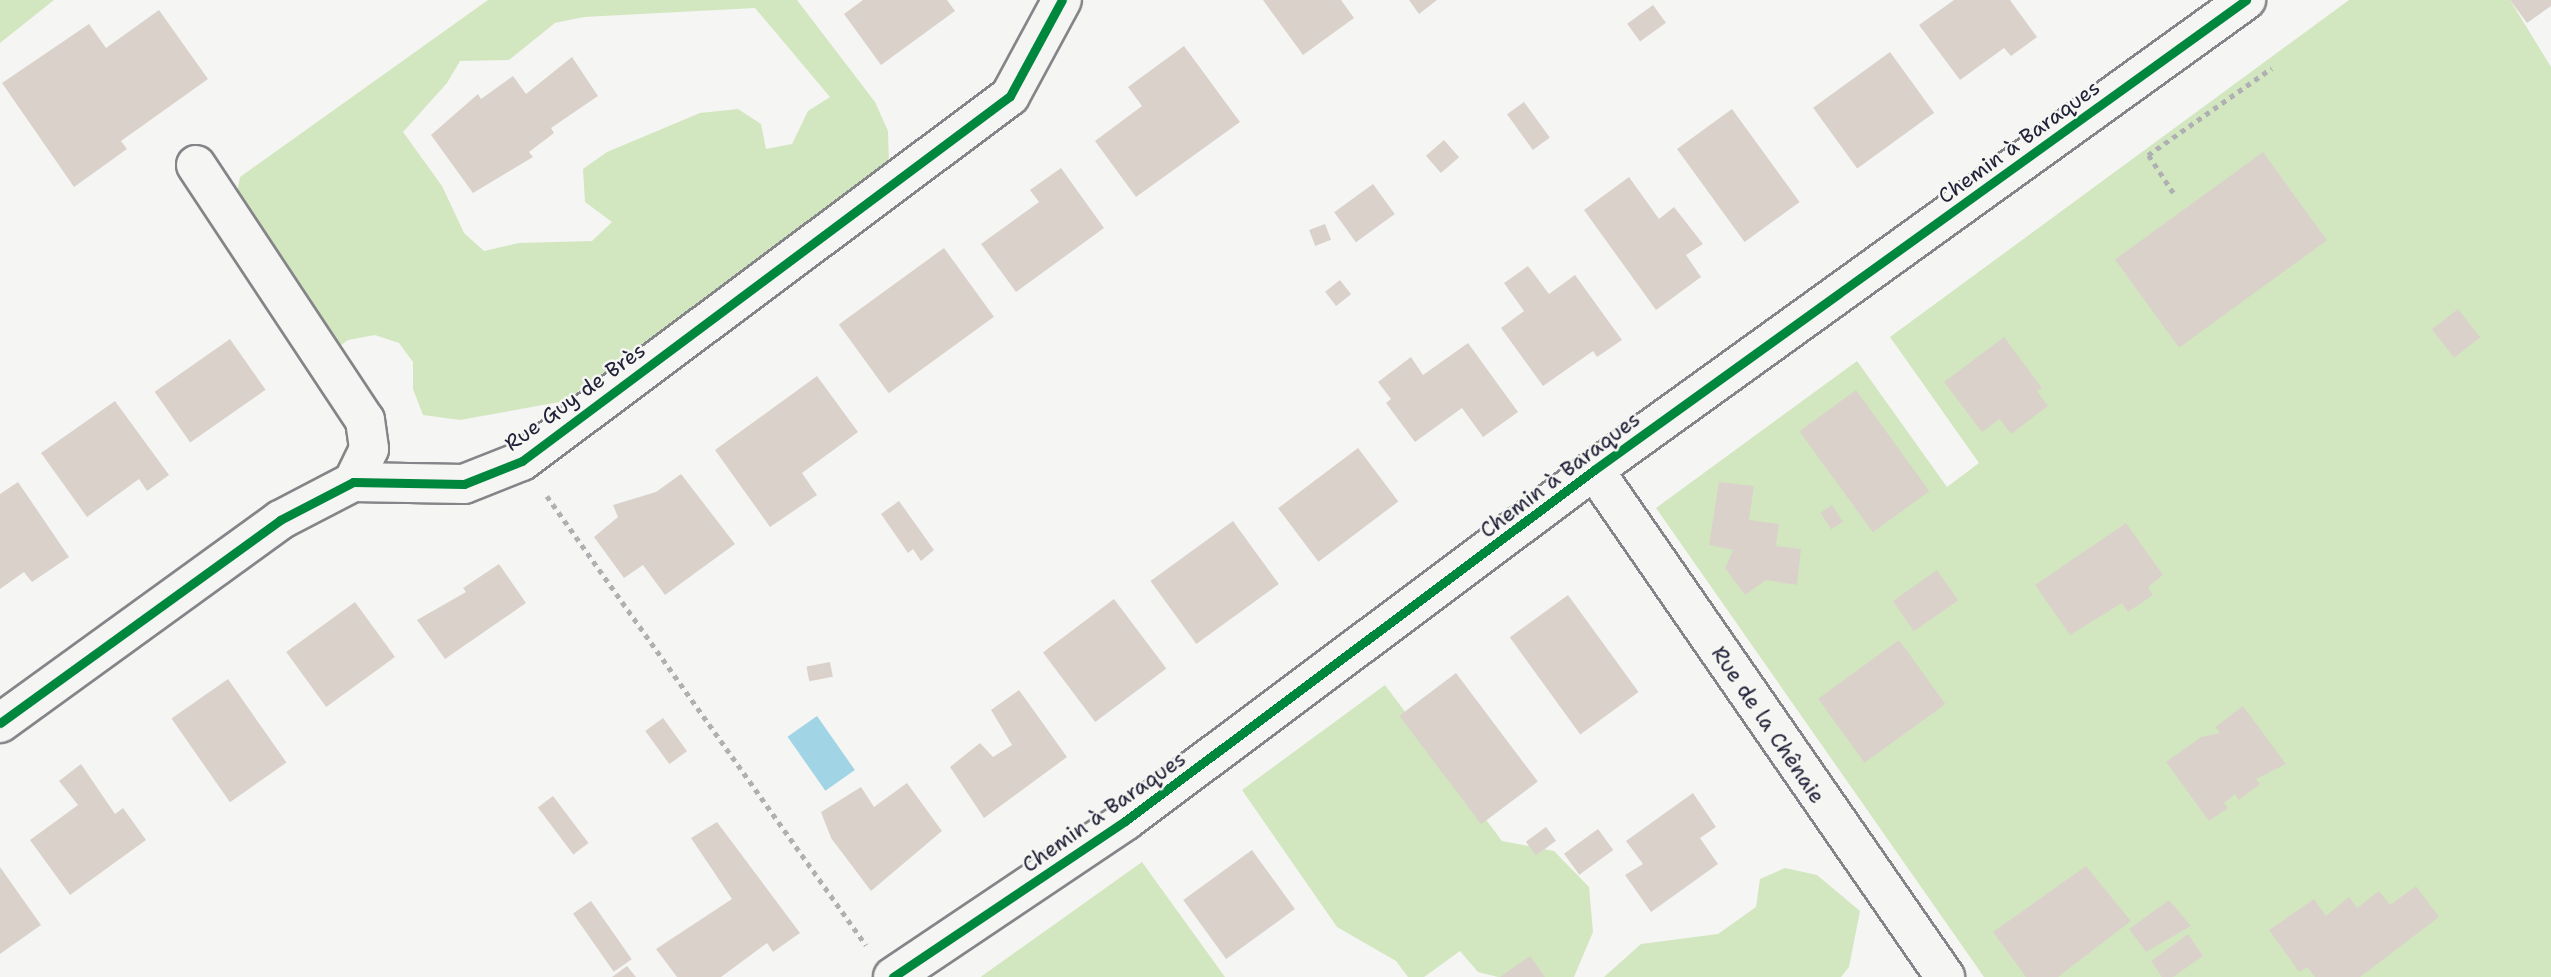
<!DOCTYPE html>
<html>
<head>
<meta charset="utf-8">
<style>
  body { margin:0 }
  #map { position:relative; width:2551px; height:977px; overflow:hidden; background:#f5f5f3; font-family:"Shantell Sans",sans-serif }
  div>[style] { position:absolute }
  .green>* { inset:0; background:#d2e7c0 }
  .water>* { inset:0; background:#a1d4e4; transform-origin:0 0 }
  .building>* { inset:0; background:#dad2ca; transform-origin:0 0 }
  .path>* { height:4.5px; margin-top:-2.25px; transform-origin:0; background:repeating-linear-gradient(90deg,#b0b0b2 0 5px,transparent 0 10px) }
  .roads { filter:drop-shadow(2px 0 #858589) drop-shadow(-2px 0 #858589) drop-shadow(0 2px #858589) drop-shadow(0 -2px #858589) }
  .minor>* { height:38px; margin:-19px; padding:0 19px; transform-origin:19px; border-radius:19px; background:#f5f5f3 }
  .cycleway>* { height:9px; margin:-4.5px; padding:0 4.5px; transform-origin:4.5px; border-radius:4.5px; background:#00873e }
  span { translate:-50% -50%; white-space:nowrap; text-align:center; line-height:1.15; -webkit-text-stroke:5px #f6f6f2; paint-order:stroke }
  .street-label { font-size:21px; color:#22223b }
</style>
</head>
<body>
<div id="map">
  <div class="green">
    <div style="clip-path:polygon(0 0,54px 0,0 43px)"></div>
    <div style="clip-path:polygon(evenodd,488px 0,797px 0,875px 102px,888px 131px,889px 164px,565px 401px,460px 420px,423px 415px,413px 389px,413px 362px,399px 343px,375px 335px,348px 340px,332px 352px,235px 203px,240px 177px,488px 0,755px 8px,830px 97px,808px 111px,792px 144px,766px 149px,761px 124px,738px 109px,700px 113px,607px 152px,583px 169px,585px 202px,612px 222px,592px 241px,519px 243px,484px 251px,464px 233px,442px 186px,403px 132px,447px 83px,460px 61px,509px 60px,555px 23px,584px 17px,755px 8px)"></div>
    <div style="clip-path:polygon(2349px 0,2510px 0,2551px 67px,2551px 977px,1984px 977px,1656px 508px,1857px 361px,1947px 487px,1979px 463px,1890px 337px)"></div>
    <div style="clip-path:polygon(1385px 685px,1502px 841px,1554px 851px,1589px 887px,1593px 932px,1574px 977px,1498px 977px,1478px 972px,1460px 951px,1424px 977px,1408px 977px,1396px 961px,1337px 927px,1242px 790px)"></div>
    <div style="clip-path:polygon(1142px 862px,1225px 977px,981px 977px,982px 976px)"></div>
    <div style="clip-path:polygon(1785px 868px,1817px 875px,1860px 911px,1849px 967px,1841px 977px,1604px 977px,1641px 944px,1718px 934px,1756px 907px,1760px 879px)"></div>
  </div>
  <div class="water">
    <div style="left:817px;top:716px;width:66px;height:36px;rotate:55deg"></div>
  </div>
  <div class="building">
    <div style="clip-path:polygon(863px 0,947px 0,955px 11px,881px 65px,844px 14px)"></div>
    <div style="clip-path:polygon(1263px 0,1341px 0,1354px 18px,1303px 55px)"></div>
    <div style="clip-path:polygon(1409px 0,1437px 0,1419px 14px)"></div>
    <div style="clip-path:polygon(1954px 0,2010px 0,2037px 37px,2011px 56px,2004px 48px,1960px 80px,1919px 25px)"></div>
    <div style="clip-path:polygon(2510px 0,2551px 0,2551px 6px,2527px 23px)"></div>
    <div style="left:1653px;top:5px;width:22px;height:32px;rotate:54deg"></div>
    <div style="clip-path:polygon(159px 10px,208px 79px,121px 141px,127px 149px,74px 187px,2px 83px,89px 24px,106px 48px)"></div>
    <div style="clip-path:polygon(1184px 46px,1240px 122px,1136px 197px,1095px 141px,1142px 106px,1128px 87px)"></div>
    <div style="left:1890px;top:52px;width:75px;height:95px;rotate:54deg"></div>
    <div style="clip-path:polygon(572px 57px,598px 96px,551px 128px,554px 133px,529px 152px,533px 157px,473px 193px,431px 135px,478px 94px,481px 99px,513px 76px,526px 94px)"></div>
    <div style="left:1524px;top:102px;width:44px;height:21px;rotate:54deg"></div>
    <div style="left:1732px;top:109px;width:115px;height:68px;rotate:54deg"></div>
    <div style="left:1444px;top:140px;width:23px;height:24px;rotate:49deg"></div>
    <div style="left:2263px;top:152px;width:109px;height:183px;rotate:54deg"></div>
    <div style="clip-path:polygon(1061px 168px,1104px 228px,1016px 292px,981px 244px,1039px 202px,1030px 190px)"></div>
    <div style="clip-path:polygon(1629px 177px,1659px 219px,1674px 207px,1703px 244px,1686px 255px,1701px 277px,1656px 310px,1584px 210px)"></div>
    <div style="left:1373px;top:184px;width:37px;height:48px;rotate:54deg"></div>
    <div style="left:1325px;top:224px;width:17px;height:17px;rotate:69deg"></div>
    <div style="left:944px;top:248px;width:85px;height:130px;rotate:54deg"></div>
    <div style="clip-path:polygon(1528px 266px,1549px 294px,1575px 275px,1622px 340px,1597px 357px,1593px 351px,1543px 386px,1501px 328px,1524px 311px,1504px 283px)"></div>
    <div style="left:1340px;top:280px;width:18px;height:19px;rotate:52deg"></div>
    <div style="left:2458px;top:309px;width:36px;height:33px;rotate:52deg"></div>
    <div style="clip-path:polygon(2004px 337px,2042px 388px,2037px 391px,2048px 406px,2011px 434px,2000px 419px,1982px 432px,1944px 382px)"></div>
    <div style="left:230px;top:339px;width:62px;height:92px;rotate:55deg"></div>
    <div style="clip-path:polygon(1468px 343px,1518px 412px,1483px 437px,1462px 408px,1415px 442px,1386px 403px,1391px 399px,1378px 382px,1411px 357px,1423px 375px)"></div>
    <div style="clip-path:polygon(817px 376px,858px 432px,802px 473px,817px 495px,770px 527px,715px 450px)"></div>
    <div style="left:1856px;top:390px;width:125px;height:70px;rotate:54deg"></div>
    <div style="clip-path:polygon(115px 401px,169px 475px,147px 491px,139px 479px,87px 517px,41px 453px)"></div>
    <div style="left:1358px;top:448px;width:67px;height:100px;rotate:53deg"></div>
    <div style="clip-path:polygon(681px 474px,735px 544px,665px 595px,643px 565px,624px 578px,594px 537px,618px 517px,613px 505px,656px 492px)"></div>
    <div style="clip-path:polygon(18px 482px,69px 557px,32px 582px,24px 572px,0 589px,0 494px)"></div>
    <div style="clip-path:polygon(1719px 482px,1754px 486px,1749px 520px,1779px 524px,1776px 546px,1801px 549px,1797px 585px,1766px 580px,1745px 595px,1725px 568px,1733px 550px,1709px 545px)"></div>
    <div style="clip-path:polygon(899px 501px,934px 550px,921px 561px,913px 549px,908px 553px,881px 514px)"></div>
    <div style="left:1832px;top:505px;width:20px;height:14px;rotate:57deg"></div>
    <div style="left:1233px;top:521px;width:78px;height:102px;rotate:54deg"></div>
    <div style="clip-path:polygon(2126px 523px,2163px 575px,2148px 587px,2153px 595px,2128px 612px,2122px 603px,2070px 635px,2035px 585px)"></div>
    <div style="clip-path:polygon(499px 564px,526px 603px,445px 659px,417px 620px,466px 592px,463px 588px)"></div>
    <div style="left:1937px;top:570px;width:37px;height:54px;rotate:55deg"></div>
    <div style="left:1568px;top:595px;width:120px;height:72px;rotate:54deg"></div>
    <div style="left:1114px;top:599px;width:87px;height:89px;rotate:53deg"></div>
    <div style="left:355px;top:602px;width:68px;height:85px;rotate:54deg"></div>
    <div style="left:1899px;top:640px;width:79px;height:100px;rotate:54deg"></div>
    <div style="left:830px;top:662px;width:15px;height:24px;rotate:79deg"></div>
    <div style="left:1456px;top:673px;width:136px;height:71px;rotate:53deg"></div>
    <div style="left:228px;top:679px;width:102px;height:69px;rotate:55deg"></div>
    <div style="clip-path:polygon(1019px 690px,1067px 757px,984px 818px,950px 767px,980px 743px,993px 757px,1012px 745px,991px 710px)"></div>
    <div style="clip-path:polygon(2243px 706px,2286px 764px,2256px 779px,2260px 784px,2239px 800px,2235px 794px,2224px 803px,2228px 808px,2209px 821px,2166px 762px,2201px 737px,2220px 733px,2215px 727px)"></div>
    <div style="left:663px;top:718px;width:41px;height:22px;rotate:54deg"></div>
    <div style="clip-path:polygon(81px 764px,115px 814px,123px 808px,146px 840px,70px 895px,30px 840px,78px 805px,59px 781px)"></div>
    <div style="clip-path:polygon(907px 783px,942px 831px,871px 891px,831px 838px,821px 812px,861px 787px,874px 807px)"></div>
    <div style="clip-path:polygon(1693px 793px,1716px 827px,1700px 838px,1718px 864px,1651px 912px,1625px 875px,1643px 864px,1626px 841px)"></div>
    <div style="left:553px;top:796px;width:59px;height:19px;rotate:53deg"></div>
    <div style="clip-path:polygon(717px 822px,800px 933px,773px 952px,767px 943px,721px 977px,677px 977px,656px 949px,732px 899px,691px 838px)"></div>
    <div style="left:1546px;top:827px;width:17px;height:25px;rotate:54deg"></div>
    <div style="left:1598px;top:829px;width:26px;height:42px;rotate:54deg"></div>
    <div style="left:1252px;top:850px;width:73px;height:85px;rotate:54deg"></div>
    <div style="clip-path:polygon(2086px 866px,2131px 921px,2058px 977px,2026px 977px,1993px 932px)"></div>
    <div style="clip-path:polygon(0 867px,41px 925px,0 954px)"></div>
    <div style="clip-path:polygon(2416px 886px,2439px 917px,2360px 977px,2315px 977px,2307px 967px,2299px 972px,2269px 930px,2314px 899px,2326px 916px,2349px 897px,2357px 908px,2379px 891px,2390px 905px)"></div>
    <div style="clip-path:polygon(2169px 900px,2191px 926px,2146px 952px,2129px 929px)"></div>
    <div style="left:591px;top:901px;width:71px;height:22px;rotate:55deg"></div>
    <div style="clip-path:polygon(2188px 934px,2203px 956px,2173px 977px,2162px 977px,2151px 961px)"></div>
    <div style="clip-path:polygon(1530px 956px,1545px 977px,1500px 977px)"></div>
    <div style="clip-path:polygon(627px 966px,636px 977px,612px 977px)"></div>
  </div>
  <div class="path">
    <div style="left:2173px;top:193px;width:45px;rotate:-123.3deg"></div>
    <div style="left:2148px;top:155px;width:151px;rotate:-35.1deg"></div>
    <div style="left:547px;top:496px;width:551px;rotate:54.61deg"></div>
  </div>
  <div class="roads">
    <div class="minor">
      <div style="left:196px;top:165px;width:306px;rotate:56.5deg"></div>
      <div style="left:365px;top:420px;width:29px;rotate:82deg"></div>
      <div style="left:369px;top:449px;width:37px;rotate:116deg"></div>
      <div style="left:1594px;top:470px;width:617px;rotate:55.3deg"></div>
      <div style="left:0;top:723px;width:346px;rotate:-35.9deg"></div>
      <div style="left:280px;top:520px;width:82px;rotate:-27.5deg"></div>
      <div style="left:353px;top:482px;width:111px;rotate:1deg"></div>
      <div style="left:464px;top:484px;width:62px;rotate:-21.6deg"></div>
      <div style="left:522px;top:461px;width:609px;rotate:-36.79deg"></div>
      <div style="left:1010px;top:96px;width:109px;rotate:-61.6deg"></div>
      <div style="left:893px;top:977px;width:280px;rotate:-33.9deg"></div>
      <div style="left:1125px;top:821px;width:586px;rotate:-36.81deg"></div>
      <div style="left:1594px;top:470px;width:804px;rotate:-35.79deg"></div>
    </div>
  </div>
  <div class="cycleway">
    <div style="left:0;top:723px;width:346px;rotate:-35.9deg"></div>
    <div style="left:280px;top:520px;width:82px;rotate:-27.5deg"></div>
    <div style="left:353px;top:482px;width:111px;rotate:1deg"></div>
    <div style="left:464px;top:484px;width:62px;rotate:-21.6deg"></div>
    <div style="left:522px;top:461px;width:609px;rotate:-36.79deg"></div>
    <div style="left:1010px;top:96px;width:109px;rotate:-61.6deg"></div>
    <div style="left:893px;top:977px;width:280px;rotate:-33.9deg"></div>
    <div style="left:1125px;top:821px;width:586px;rotate:-36.81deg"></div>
    <div style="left:1594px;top:470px;width:804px;rotate:-35.79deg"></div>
  </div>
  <div class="street-label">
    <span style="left:2019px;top:142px;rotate:-36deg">Chemin à Baraques</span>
    <span style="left:575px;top:397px;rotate:-36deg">Rue Guy de Brès</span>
    <span style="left:1560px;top:475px;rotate:-37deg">Chemin à Baraques</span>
    <span style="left:1768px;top:725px;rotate:56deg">Rue de la Chênaie</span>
    <span style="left:1104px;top:812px;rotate:-35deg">Chemin à Baraques</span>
  </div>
</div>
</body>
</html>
